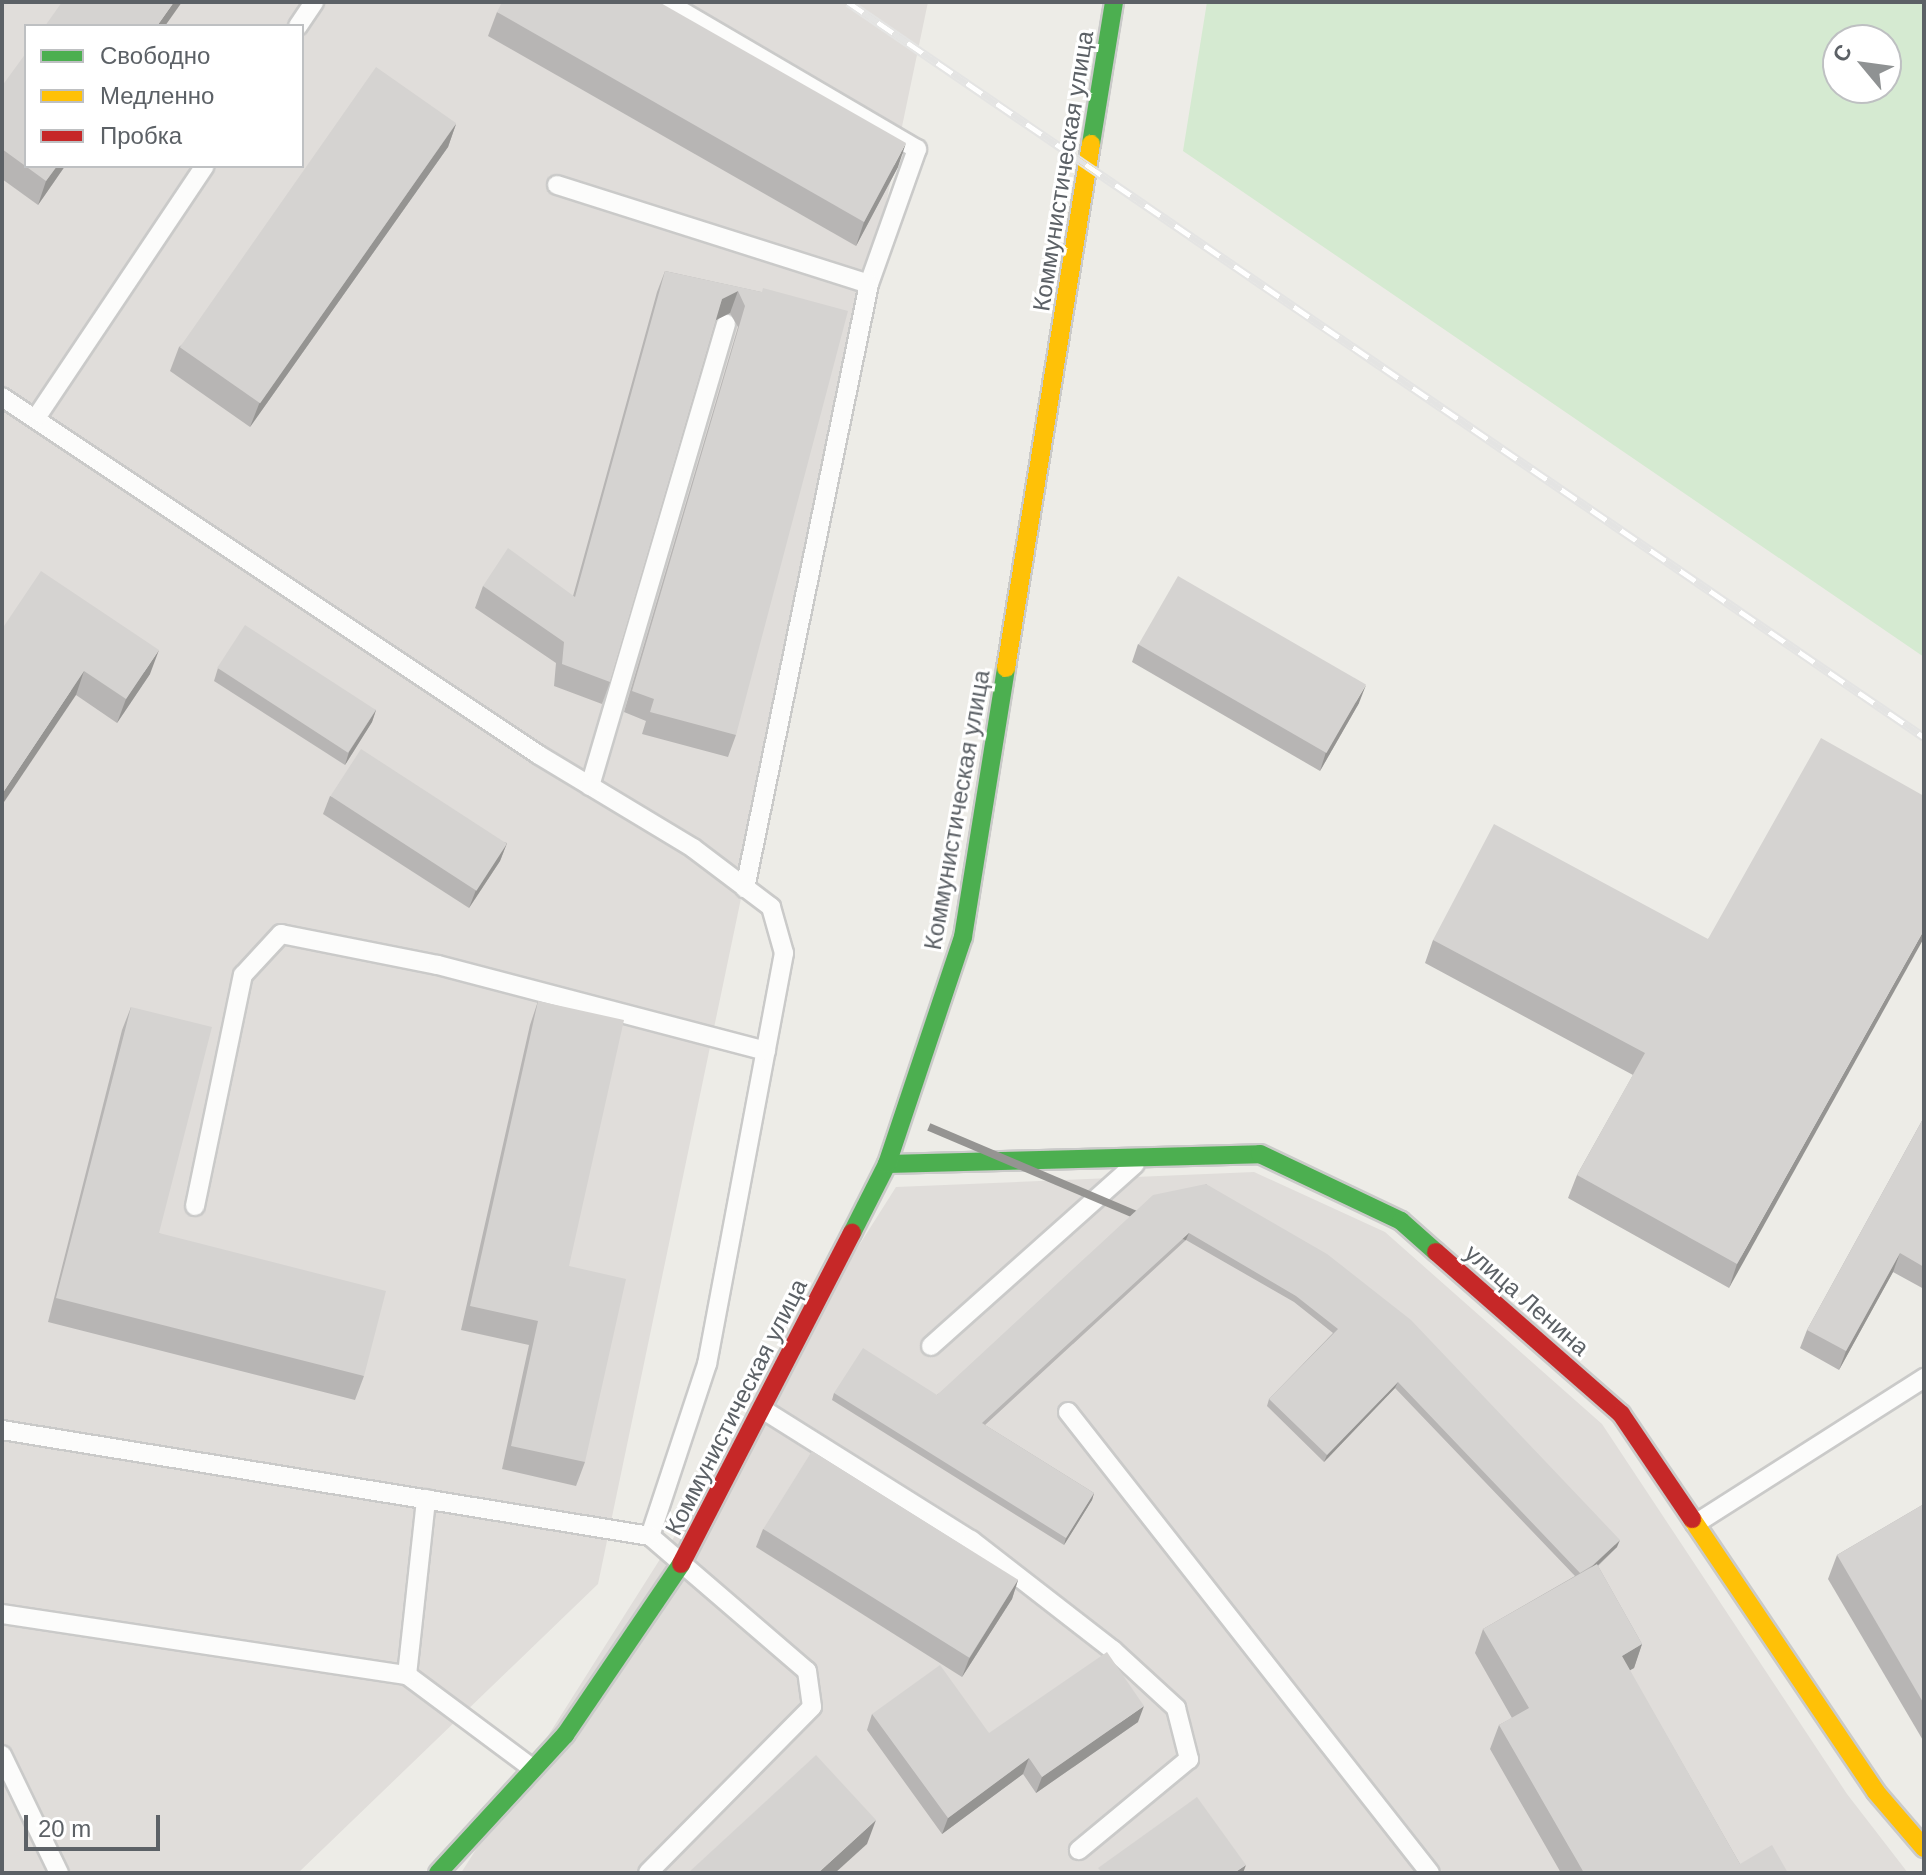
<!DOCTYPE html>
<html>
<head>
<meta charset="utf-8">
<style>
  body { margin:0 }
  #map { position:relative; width:1926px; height:1875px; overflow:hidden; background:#edece7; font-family:Helvetica,sans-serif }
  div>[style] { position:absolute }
  .industrial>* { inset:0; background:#e0ddda }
  .green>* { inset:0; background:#d5ead1 }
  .roads { filter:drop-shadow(2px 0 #cacac9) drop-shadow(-2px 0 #cacac9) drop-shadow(0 2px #cacac9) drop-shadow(0 -2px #cacac9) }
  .lane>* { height:18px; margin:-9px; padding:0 9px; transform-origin:9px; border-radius:9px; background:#fcfcfb }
  .fast>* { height:18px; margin:-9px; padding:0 9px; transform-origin:9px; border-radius:9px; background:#4caf50 }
  .slow>* { height:18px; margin:-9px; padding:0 9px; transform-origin:9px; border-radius:9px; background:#ffc107 }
  .jam>* { height:18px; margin:-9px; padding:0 9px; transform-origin:9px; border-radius:9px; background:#c62828 }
  .rail>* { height:9px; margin-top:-4.5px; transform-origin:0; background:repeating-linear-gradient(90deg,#fff 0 18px,#e4e4e3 0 36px); box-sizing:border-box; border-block:2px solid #e4e4e3 }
  .wall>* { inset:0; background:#b7b5b4 }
  .shaded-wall>* { inset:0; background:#959492; transform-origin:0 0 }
  .building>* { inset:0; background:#d5d3d1; transform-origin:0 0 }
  span { translate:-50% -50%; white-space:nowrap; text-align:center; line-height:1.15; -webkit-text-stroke:6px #fff; paint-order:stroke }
  .street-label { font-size:24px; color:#5c6166 }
  .frame { position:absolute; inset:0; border:4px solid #5c6166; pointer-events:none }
  .legend { position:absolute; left:24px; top:24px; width:280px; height:144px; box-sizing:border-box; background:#fff; border:2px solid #bec0c2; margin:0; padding:10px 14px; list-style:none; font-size:24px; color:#5c6166 }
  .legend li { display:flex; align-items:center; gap:16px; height:40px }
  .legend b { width:40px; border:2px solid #bec0c2 }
  .north { position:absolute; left:1822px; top:24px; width:80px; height:80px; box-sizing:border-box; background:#fff; border:2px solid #bec0c2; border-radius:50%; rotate:299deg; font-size:22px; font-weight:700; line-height:32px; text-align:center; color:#5c6166 }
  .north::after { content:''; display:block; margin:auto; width:28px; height:36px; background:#8f9293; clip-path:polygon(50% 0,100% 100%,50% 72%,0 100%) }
  .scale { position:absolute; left:24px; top:1815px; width:136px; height:36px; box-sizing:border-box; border:4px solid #5c6166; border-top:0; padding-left:10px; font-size:24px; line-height:28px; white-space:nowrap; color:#5c6166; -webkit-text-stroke:6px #fff; paint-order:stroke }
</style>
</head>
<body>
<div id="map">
  <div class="industrial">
    <div style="clip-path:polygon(evenodd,2px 2px,928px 2px,598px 1584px,298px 1873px,2px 1873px,2px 2px,26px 26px,302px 26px,302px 166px,26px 166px,26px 26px)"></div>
    <div style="clip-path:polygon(1254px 1172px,1385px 1232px,1602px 1424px,1847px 1794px,1908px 1873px,461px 1873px,896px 1187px)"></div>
  </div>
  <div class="green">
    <div style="clip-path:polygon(evenodd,1207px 2px,1924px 2px,1924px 657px,1183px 151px,1207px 2px,1838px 40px,1886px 40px,1886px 88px,1838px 88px,1838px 40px)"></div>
  </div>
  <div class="roads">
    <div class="lane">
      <div style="left:666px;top:2px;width:291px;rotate:30.4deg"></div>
      <div style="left:917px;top:149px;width:143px;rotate:109.6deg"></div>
      <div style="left:869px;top:284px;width:617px;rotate:101.6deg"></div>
      <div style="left:298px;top:26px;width:29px;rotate:-56deg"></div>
      <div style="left:557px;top:185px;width:327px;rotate:17.6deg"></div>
      <div style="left:2px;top:397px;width:645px;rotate:33.69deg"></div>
      <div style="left:539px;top:755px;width:180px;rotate:31.1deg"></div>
      <div style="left:693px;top:848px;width:98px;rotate:37.1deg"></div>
      <div style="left:771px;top:907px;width:48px;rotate:74.2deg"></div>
      <div style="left:784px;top:953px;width:418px;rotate:100.6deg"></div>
      <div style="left:707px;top:1364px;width:181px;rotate:108.3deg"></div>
      <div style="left:650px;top:1536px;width:207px;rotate:40.7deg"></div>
      <div style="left:807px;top:1671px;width:36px;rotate:82deg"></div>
      <div style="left:812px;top:1707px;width:233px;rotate:134.7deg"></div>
      <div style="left:36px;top:418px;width:303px;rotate:-56.2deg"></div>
      <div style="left:590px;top:786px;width:482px;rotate:-73.6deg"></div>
      <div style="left:195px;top:1206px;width:236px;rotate:-78.3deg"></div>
      <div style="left:243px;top:975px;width:56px;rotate:-47.2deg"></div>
      <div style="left:281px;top:934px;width:160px;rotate:11.2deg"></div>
      <div style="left:438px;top:965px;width:339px;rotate:14.7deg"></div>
      <div style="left:931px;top:1346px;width:273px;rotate:-41.7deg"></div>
      <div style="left:762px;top:1409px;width:247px;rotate:32.1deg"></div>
      <div style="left:971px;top:1540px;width:180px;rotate:37.8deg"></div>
      <div style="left:1113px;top:1650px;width:86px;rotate:42.6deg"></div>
      <div style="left:1176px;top:1708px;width:53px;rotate:75.7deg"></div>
      <div style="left:1189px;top:1759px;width:143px;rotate:140.4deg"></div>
      <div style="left:1068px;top:1412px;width:586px;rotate:51.86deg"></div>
      <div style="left:2px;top:1430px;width:657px;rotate:9.29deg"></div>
      <div style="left:1695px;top:1524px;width:272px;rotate:-32.5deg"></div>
      <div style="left:2px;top:1614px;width:410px;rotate:8.6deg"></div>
      <div style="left:407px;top:1675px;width:157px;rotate:36.7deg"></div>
      <div style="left:407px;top:1675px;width:177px;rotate:-83.8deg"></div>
      <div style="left:2px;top:1755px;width:131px;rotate:64.2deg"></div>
    </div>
    <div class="fast">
      <div style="left:1091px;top:144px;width:144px;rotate:-80.8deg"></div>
      <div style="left:887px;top:1164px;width:373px;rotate:-1.5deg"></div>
      <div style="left:1260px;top:1154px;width:156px;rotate:25.4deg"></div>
      <div style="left:1401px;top:1221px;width:47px;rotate:41.5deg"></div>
      <div style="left:852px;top:1233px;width:77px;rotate:-63.1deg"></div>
      <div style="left:887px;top:1164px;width:239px;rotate:-71.5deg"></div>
      <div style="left:963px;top:937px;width:272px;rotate:-80.9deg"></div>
      <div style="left:438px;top:1873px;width:188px;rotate:-47.4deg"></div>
      <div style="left:565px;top:1735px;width:207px;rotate:-55.8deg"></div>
    </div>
    <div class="slow">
      <div style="left:1006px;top:668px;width:531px;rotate:-80.79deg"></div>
      <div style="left:1692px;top:1519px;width:329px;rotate:56deg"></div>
      <div style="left:1876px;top:1792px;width:74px;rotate:49.4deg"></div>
    </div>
    <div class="jam">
      <div style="left:1436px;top:1252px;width:246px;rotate:41.2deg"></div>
      <div style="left:1621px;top:1414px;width:127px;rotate:55.9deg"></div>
      <div style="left:681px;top:1564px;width:373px;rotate:-62.7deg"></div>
    </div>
  </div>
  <div class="rail">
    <div style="left:848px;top:2px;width:1303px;rotate:34.34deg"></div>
  </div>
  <div class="wall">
    <div style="clip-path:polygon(497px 12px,898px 167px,856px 246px,488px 36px)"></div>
    <div style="clip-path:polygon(2px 86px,65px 166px,38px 205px,2px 179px)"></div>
    <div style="clip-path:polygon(456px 124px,448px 147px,250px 427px,170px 371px,179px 347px)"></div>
    <div style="clip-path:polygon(665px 271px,761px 292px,736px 735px,728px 757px,642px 734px,646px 721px,624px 712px,738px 327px,730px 313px,716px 320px,610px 682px,602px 704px,554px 686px,556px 663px,475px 608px,483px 586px,573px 596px,657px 292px)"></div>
    <div style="clip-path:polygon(2px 629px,150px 674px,117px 723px,76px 695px)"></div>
    <div style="clip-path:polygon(1138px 644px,1359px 703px,1320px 771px,1132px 662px)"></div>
    <div style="clip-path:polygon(218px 668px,376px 710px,372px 722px,345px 765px,214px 681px)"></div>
    <div style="clip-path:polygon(330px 796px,507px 843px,500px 861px,469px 908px,323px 814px)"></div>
    <div style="clip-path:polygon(1924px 796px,1729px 1288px,1568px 1198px,1577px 1175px,1633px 1075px,1425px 963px,1433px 940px,1708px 939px)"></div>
    <div style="clip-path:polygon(538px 1001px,569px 1266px,585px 1462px,576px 1486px,502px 1469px,529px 1345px,461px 1330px,530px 1025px)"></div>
    <div style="clip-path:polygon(131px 1007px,159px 1233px,364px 1376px,355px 1400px,48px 1322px,122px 1030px)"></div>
    <div style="clip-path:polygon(1924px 1117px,1924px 1289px,1893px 1272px,1839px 1370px,1800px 1348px,1807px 1330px)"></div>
    <div style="clip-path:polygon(1206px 1184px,1617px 1547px,1598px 1566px,1642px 1644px,1634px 1668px,1629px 1670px,1740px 1864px,1788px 1873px,1561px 1873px,1490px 1749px,1499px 1725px,1512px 1718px,1475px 1653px,1483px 1629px,1575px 1576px,1395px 1388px,1324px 1462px,1267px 1406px,1269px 1399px,1333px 1333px,1294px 1302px,1186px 1240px,985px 1425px,1094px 1493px,1092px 1500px,1064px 1545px,832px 1400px,834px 1393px,937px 1395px)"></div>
    <div style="clip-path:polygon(1924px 1504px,1924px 1742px,1828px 1579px,1837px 1555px)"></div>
    <div style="clip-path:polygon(763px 1529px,1018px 1580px,1012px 1599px,962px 1677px,756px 1547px)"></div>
    <div style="clip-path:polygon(872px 1714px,989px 1733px,1138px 1722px,1036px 1793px,1023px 1774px,942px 1834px,867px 1730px)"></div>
  </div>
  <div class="shaded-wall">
    <div style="clip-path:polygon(174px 2px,182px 2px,165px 26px,157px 26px)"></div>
    <div style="clip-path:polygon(456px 124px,448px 147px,250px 427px,259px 404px)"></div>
    <div style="clip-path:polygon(906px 143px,898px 167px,856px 246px,864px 222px)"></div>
    <div style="clip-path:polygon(57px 166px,65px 166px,38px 205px,46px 181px)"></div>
    <div style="clip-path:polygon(738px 291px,730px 313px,714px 321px,722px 299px)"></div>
    <div style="clip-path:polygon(159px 650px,150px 674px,117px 723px,126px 699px)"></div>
    <div style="clip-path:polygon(84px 671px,76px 695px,2px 805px,2px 794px)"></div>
    <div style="clip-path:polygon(1366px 685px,1359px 703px,1320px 771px,1326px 752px)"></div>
    <div style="clip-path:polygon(376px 710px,372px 722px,345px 765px,349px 752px)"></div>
    <div style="clip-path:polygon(507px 843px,500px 861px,469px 908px,476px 890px)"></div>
    <div style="clip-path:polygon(1924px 930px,1924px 938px,1729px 1288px,1737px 1264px)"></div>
    <div style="left:1189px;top:1233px;width:8px;height:281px;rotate:113deg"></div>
    <div style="clip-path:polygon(1900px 1253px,1893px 1272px,1839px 1370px,1846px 1351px)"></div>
    <div style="clip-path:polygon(1398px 1382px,1395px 1388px,1324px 1462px,1327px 1455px)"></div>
    <div style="clip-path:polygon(1094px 1493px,1092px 1500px,1064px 1545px,1066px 1538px)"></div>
    <div style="clip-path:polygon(1620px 1540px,1617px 1547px,1580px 1582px,1583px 1575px)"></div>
    <div style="clip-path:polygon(1018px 1580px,1012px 1599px,962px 1677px,969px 1659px)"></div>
    <div style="clip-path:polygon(1642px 1644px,1634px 1668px,1613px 1680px,1622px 1656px)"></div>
    <div style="clip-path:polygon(1144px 1706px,1138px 1722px,1036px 1793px,1042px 1777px)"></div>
    <div style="clip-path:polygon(1029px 1758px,1023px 1774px,942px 1834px,948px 1818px)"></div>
    <div style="clip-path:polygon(876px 1820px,867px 1844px,835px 1873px,818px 1873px)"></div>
    <div style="clip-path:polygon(1246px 1865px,1243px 1873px,1234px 1873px)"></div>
  </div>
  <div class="building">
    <div style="clip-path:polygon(62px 2px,174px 2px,157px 26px,45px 26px)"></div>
    <div style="clip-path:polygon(502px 2px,659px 2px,906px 143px,864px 222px,497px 12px)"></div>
    <div style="clip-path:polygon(26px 53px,26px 166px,57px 166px,46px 181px,2px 149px,2px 86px)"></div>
    <div style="left:376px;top:67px;width:98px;height:342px;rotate:35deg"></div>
    <div style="clip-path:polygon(665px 271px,762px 292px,763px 288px,848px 311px,736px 735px,650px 712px,654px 699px,632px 691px,745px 306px,738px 291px,722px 299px,610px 682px,562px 664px,564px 642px,483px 586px,508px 548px,575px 597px)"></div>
    <div style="clip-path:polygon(41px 571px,159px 650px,126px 699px,84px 671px,2px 794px,2px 629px)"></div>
    <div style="left:1178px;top:576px;width:217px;height:79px;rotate:30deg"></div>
    <div style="left:245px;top:625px;width:156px;height:51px;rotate:33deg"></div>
    <div style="clip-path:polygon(1821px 738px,1924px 796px,1924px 930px,1737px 1264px,1577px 1175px,1645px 1053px,1433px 940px,1494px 824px,1708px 939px)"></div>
    <div style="left:361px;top:749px;width:174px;height:56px;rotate:33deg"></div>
    <div style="clip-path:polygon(538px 1001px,624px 1020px,569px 1266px,626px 1279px,585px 1462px,511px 1446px,538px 1321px,470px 1306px)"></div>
    <div style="clip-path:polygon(131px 1007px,212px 1027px,159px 1233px,386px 1291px,364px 1376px,56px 1298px)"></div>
    <div style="clip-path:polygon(1924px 1117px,1924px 1267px,1900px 1253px,1846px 1351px,1807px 1330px)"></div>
    <div style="clip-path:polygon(1206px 1184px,1327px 1254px,1411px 1320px,1620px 1540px,1593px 1565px,1580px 1573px,1398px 1382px,1327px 1455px,1269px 1399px,1338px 1329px,1296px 1296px,1189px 1233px,982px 1423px,1094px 1493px,1066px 1538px,834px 1393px,863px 1348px,937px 1395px,1153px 1195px)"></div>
    <div style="left:812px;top:1451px;width:243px;height:92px;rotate:32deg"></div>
    <div style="clip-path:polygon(1924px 1504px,1924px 1704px,1837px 1555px)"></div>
    <div style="clip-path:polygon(1597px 1564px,1642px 1644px,1622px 1656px,1740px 1864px,1772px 1845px,1788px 1873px,1584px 1873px,1499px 1725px,1529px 1708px,1483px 1629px)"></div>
    <div style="clip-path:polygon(1107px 1652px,1144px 1706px,1042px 1777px,1029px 1758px,948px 1818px,872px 1714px,940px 1665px,989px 1733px)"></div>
    <div style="clip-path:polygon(816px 1755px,876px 1820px,818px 1873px,688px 1873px)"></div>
    <div style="clip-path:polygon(1197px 1797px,1246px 1865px,1234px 1873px,1102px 1873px,1098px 1868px)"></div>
  </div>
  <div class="street-label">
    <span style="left:1063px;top:171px;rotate:-81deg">Коммунистическая улица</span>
    <span style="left:957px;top:810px;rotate:-80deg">Коммунистическая улица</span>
    <span style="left:1527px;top:1300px;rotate:41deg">улица Ленина</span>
    <span style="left:736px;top:1407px;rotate:-63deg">Коммунистическая улица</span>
  </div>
  <div class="frame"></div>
  <ul class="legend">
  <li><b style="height:10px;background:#4caf50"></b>Свободно</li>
  <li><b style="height:10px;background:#ffc107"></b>Медленно</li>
  <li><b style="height:10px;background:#c62828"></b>Пробка</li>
  </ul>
  <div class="north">С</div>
  <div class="scale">20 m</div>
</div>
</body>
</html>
